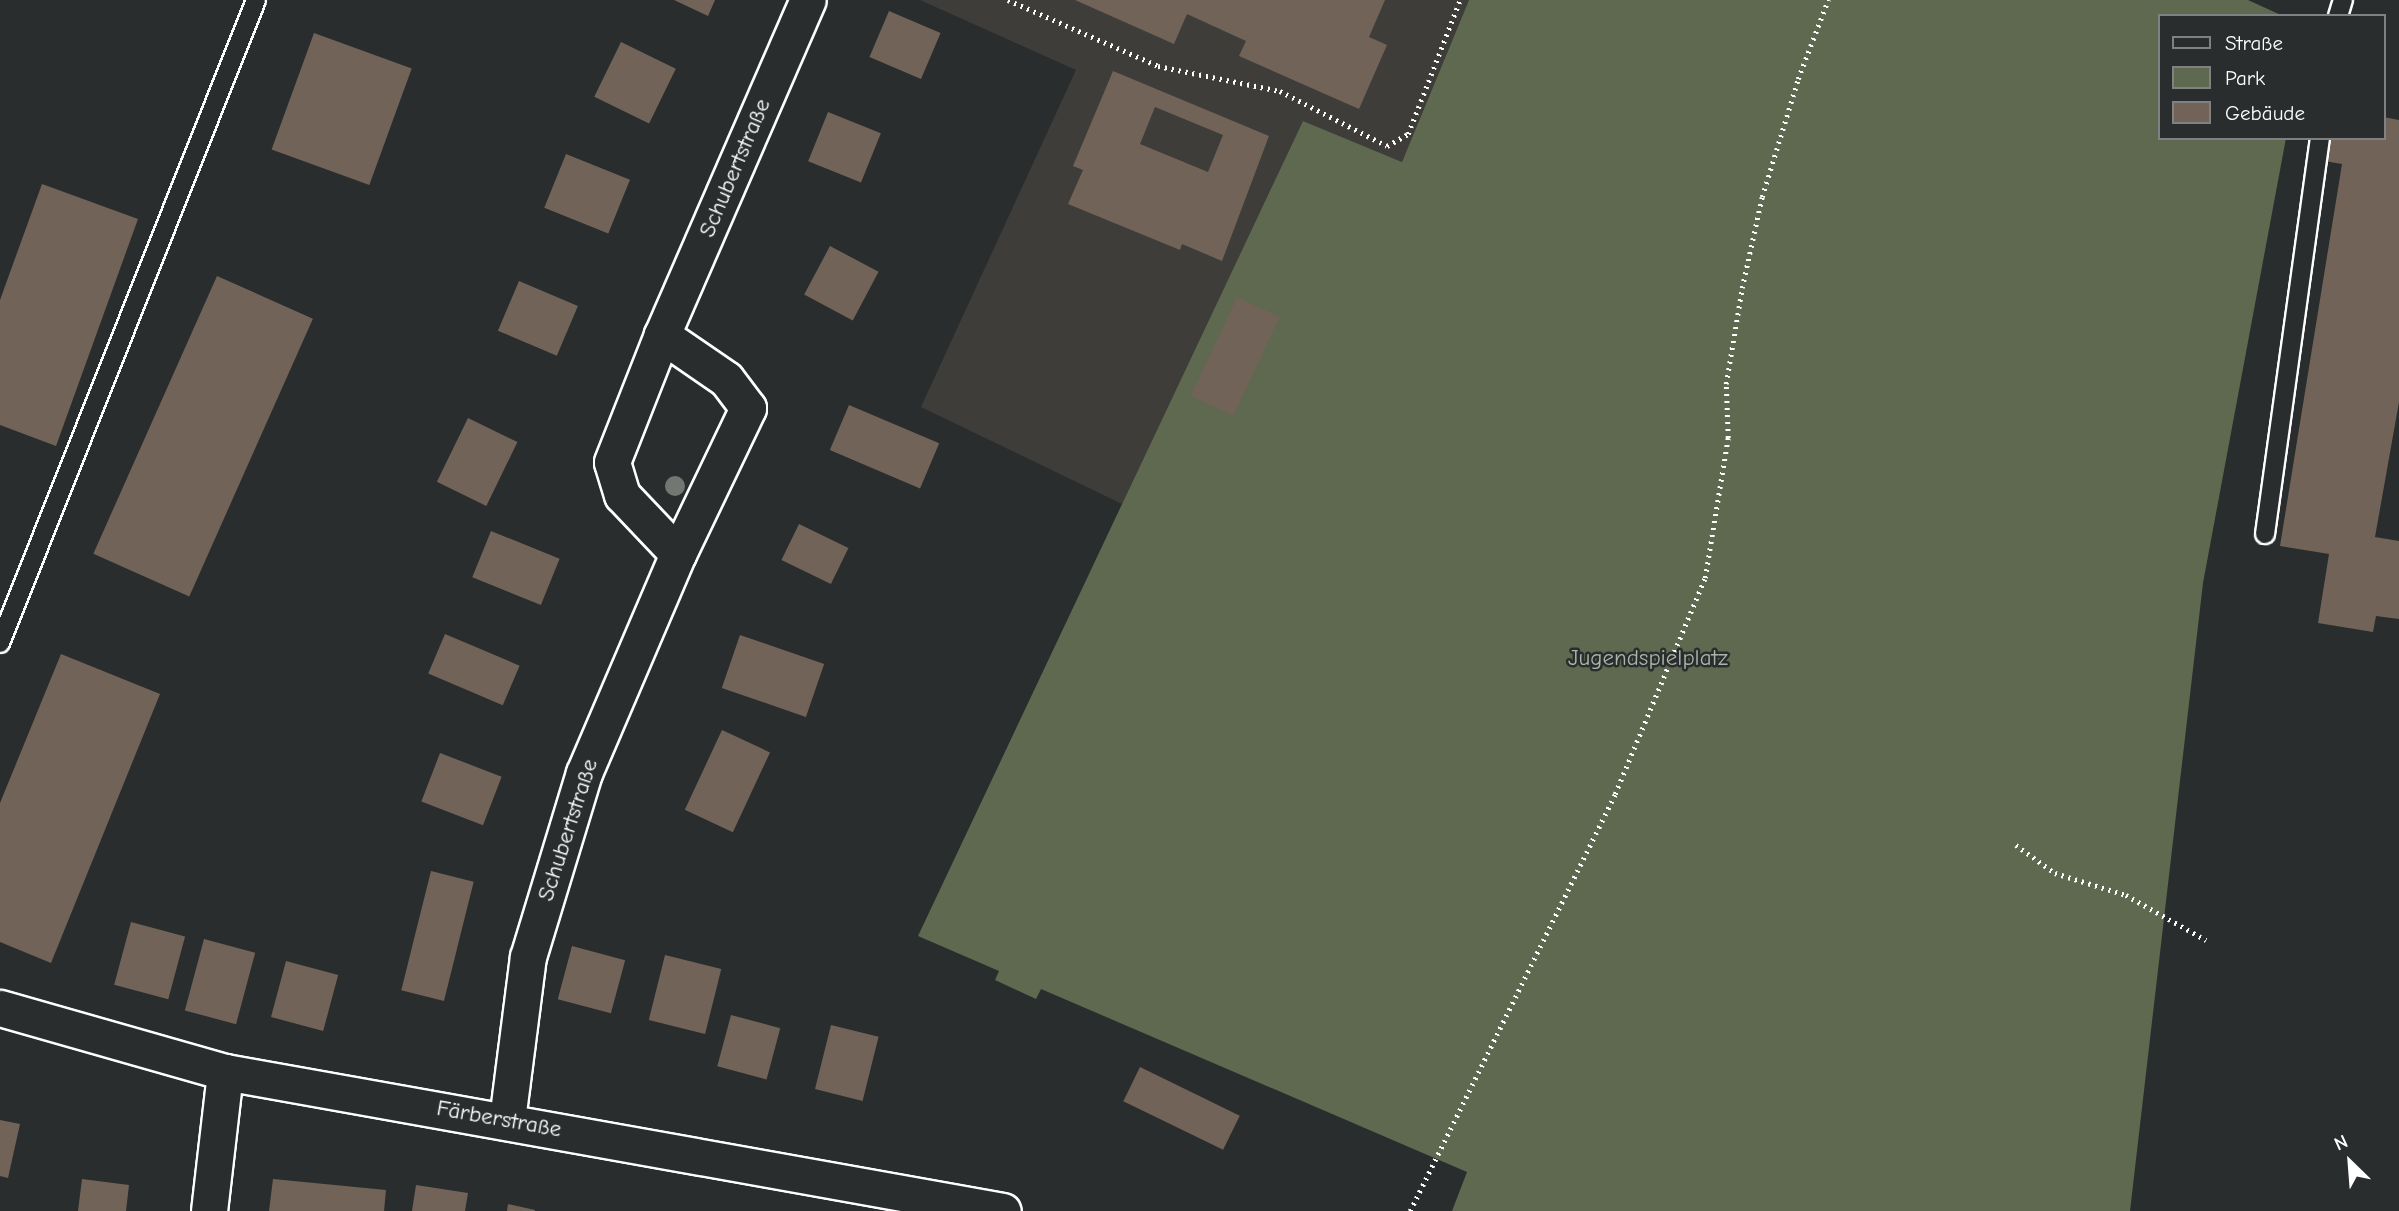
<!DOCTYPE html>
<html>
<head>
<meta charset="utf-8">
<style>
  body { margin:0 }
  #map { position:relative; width:2399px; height:1211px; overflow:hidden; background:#2a2d2e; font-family:"Comic Neue",sans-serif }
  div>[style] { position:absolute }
  .built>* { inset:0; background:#3f3d3a }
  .green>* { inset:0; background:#5e6950 }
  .building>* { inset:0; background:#716357; transform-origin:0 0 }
  .path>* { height:4.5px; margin-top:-2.25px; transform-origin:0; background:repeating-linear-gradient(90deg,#fff 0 2px,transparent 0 7px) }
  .roads { filter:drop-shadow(2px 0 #fff) drop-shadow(-2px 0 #fff) drop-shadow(0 2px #fff) drop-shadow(0 -2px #fff) }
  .lane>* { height:18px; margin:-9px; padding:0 9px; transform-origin:9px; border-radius:9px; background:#2a2d2e }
  .street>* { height:35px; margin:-17.5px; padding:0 17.5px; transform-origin:17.5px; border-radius:17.5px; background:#2a2d2e }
  .trees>* { width:20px; height:20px; margin:-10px; border-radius:50%; background:#737771 }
  span { translate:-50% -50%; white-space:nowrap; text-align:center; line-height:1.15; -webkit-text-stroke:5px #2a2d2e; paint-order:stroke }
  .street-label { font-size:23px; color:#fff }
  .park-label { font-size:23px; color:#aeb4a8 }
  .legend { position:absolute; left:2158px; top:14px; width:228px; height:126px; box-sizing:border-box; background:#2a2d2e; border:2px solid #7f8182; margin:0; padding:9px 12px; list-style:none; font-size:21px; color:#fff }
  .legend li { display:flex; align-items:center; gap:14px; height:35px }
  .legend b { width:35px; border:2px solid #7f8182 }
  .north { position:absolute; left:2315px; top:1127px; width:70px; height:70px; -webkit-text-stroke:5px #2a2d2e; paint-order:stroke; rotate:335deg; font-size:19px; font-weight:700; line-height:28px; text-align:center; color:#fff }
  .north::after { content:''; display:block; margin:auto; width:24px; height:32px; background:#fff; clip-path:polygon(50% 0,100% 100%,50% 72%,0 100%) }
</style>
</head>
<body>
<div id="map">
  <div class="built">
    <div style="clip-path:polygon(920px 0,1469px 0,1402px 162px,1303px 121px,1122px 504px,921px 407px,1076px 70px)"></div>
  </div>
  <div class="green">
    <div style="clip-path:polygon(1469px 0,2248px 0,2283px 16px,2159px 16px,2159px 138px,2286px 138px,2203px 583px,2130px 1211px,1452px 1211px,1467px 1172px,1041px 989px,1036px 999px,995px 980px,999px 971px,918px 936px,1303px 121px,1402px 162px)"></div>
  </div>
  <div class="building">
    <div style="clip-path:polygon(674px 0,715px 0,708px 16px)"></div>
    <div style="clip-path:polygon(1075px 0,1385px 0,1369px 37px,1387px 45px,1359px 109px,1239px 56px,1246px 41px,1187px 14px,1174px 44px)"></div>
    <div style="left:889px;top:11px;width:56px;height:50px;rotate:23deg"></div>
    <div style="left:314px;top:33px;width:104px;height:124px;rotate:20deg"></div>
    <div style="left:621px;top:42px;width:61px;height:61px;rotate:26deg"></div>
    <div style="clip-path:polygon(evenodd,1113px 71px,1269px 136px,1222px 261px,1182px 244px,1180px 250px,1068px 204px,1083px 170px,1073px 166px,1113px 71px,1155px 107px,1223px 135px,1208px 172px,1140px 144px,1155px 107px)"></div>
    <div style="left:828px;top:112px;width:57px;height:53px;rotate:22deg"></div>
    <div style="clip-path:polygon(2383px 117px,2399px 120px,2399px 402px,2375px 537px,2399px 541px,2399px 619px,2376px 616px,2373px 632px,2318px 623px,2329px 554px,2280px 546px,2342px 164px,2324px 161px,2328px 138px,2383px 138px)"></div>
    <div style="left:566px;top:154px;width:69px;height:58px;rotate:22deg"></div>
    <div style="clip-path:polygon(42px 184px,138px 219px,56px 446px,0 425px,0 300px)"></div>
    <div style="left:830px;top:246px;width:55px;height:55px;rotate:28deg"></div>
    <div style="left:217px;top:276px;width:105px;height:304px;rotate:24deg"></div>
    <div style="left:519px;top:281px;width:64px;height:54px;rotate:23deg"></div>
    <div style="left:1237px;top:297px;width:47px;height:109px;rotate:25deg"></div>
    <div style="left:849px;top:405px;width:98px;height:49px;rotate:23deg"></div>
    <div style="left:468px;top:418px;width:55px;height:71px;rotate:26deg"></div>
    <div style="left:799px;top:524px;width:55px;height:40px;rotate:26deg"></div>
    <div style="left:491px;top:531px;width:74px;height:50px;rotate:22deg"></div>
    <div style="left:445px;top:634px;width:81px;height:43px;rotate:23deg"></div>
    <div style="left:740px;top:635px;width:89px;height:56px;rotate:19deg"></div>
    <div style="clip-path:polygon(61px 654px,160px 694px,51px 963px,0 942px,0 803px)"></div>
    <div style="left:722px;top:730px;width:53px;height:88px;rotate:25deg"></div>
    <div style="left:440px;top:753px;width:66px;height:52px;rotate:21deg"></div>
    <div style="left:431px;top:871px;width:44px;height:123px;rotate:14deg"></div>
    <div style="left:131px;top:922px;width:56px;height:65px;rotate:15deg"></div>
    <div style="left:204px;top:939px;width:53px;height:74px;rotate:15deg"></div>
    <div style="left:572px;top:946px;width:55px;height:55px;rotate:15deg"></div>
    <div style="left:665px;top:955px;width:58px;height:67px;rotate:14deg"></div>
    <div style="left:286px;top:961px;width:54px;height:58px;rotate:15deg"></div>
    <div style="left:731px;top:1015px;width:51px;height:53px;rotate:15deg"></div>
    <div style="left:831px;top:1025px;width:49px;height:66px;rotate:14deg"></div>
    <div style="left:1140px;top:1067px;width:111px;height:38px;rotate:26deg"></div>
    <div style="clip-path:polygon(0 1120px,20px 1124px,8px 1178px,0 1176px)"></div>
    <div style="clip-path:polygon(82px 1179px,129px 1185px,126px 1211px,78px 1211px)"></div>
    <div style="clip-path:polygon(273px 1179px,386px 1190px,384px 1211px,269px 1211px)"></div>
    <div style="clip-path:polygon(416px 1185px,468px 1193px,465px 1211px,412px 1211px)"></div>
    <div style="clip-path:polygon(508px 1204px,535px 1210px,535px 1211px,507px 1211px)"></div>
  </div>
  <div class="path">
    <div style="left:1008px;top:0;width:164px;rotate:23.7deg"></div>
    <div style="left:1158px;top:66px;width:125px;rotate:11.6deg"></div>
    <div style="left:1280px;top:91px;width:120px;rotate:27.2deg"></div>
    <div style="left:1387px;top:146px;width:24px;rotate:-30deg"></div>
    <div style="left:1408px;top:134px;width:144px;rotate:-68.8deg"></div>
    <div style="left:2016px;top:845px;width:48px;rotate:35.7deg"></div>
    <div style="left:2055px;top:873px;width:74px;rotate:17.2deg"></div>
    <div style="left:2126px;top:895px;width:92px;rotate:29.4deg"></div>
    <div style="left:1410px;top:1211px;width:465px;rotate:-63.8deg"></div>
    <div style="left:1615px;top:794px;width:234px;rotate:-67.4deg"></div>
    <div style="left:1705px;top:578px;width:142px;rotate:-80.7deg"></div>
    <div style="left:1728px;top:438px;width:54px;rotate:-92.1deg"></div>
    <div style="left:1726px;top:384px;width:97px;rotate:-80.5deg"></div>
    <div style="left:1742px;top:288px;width:93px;rotate:-77.6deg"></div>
    <div style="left:1762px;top:197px;width:123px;rotate:-73deg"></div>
    <div style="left:1798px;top:79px;width:85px;rotate:-69.2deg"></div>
  </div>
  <div class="roads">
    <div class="lane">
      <div style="left:2338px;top:16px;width:17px;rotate:-73deg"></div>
      <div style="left:2265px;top:534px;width:400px;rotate:-82.1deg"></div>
      <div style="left:0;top:643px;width:692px;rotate:-68.29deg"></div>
    </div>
    <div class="street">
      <div style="left:678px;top:554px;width:81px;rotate:-133.5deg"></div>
      <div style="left:622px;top:495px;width:34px;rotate:-107deg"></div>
      <div style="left:612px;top:462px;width:136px;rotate:-68.5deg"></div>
      <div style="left:662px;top:335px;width:365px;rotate:-66.5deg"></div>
      <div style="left:0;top:1008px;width:234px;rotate:15.9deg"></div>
      <div style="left:225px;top:1072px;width:790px;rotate:10.13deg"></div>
      <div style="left:507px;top:1120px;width:164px;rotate:-82.7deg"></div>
      <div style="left:528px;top:957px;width:192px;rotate:-73.1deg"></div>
      <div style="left:584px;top:773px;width:238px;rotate:-66.8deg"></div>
      <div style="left:678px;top:554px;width:162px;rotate:-64.4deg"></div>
      <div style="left:748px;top:408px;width:36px;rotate:-127deg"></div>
      <div style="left:726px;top:379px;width:78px;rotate:-145.5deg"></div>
      <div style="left:209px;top:1211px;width:140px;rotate:-83.4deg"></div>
    </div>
  </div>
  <div class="trees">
    <div style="left:675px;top:486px"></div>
  </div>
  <div class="street-label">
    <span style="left:735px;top:168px;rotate:-67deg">Schubertstraße</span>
    <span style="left:568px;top:830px;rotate:-72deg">Schubertstraße</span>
    <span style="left:499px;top:1119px;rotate:10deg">Färberstraße</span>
  </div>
  <div class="park-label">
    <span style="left:1648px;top:658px">Jugendspielplatz</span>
  </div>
  <ul class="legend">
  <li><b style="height:9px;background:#2a2d2e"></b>Straße</li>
  <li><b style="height:19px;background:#5e6950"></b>Park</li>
  <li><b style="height:19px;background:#716357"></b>Gebäude</li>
  </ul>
  <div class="north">N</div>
</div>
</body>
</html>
